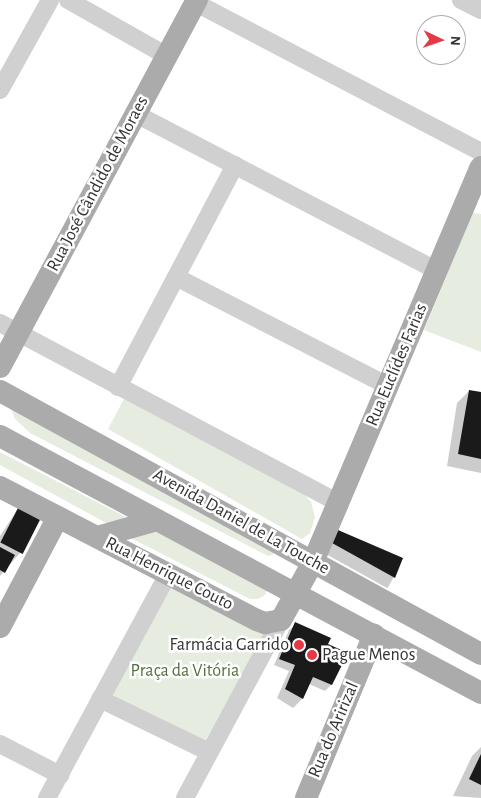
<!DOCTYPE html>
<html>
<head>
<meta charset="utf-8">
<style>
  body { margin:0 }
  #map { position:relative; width:481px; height:798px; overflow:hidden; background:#fff; font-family:"Alegreya Sans",sans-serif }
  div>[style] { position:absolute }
  .green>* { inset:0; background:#e6ecdf; transform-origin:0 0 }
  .shadow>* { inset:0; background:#0003; transform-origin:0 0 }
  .building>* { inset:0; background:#1a1a1a; transform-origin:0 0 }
  .minor>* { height:18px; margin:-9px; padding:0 9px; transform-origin:9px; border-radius:9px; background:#d0d0d0 }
  .major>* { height:22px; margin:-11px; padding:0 11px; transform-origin:11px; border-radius:11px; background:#ababab }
  .dots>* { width:14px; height:14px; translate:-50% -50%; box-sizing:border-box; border:2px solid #fff; border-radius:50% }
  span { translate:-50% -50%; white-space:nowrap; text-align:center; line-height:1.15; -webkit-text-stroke:5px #fff; paint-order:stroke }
  .street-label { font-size:18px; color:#333 }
  .poi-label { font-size:18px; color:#333 }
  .right { translate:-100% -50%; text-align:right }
  .left { translate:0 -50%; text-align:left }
  .park-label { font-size:18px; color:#56703f }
  .north { position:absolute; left:416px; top:15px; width:50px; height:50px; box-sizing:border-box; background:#fff; border:1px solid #adadad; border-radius:50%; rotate:93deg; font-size:14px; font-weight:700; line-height:20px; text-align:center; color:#333 }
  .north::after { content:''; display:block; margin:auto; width:18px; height:22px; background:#e63946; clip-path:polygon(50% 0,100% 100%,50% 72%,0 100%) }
</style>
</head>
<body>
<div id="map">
  <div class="green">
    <div style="clip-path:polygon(473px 213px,481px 214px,481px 352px,424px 330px)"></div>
    <div style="clip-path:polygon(124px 399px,304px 494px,311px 502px,315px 517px,310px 533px,302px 539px,108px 429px)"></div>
    <div style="clip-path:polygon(10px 406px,273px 553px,273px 555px,268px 556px,30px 433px,15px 419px)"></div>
    <div style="clip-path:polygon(0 452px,124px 516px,125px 518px,108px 524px,0 465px)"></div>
    <div style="clip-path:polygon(150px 529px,268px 588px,265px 595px,258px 599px,250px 599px,125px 535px)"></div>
    <div style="left:172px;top:584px;width:105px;height:126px;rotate:29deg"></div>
  </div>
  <div class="shadow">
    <div style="clip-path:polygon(469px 391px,481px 393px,481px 473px,447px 466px,457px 403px)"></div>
    <div style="clip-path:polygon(19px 507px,20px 553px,0 576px,0 536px)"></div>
    <div style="left:329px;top:541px;width:74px;height:13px;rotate:29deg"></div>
    <div style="clip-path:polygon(296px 624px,325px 649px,346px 653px,331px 685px,325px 691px,309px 684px,302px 699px,293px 708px,277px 698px,289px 671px,274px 665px,289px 630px)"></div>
    <div style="clip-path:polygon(481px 747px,481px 798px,453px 796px,472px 756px)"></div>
  </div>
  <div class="building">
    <div style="clip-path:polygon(469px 390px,481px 392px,481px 459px,458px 454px)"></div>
    <div style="left:19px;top:506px;width:25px;height:41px;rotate:27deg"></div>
    <div style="clip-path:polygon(338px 530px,403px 558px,395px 578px,332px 543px)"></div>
    <div style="clip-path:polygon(0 547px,15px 555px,5px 573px,0 570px)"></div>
    <div style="clip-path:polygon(295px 622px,331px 638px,328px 644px,348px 653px,332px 685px,313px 677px,303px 699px,285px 689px,295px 665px,279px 659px)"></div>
    <div style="clip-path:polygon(481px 754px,481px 785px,469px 779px)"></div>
  </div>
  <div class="minor">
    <div style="left:68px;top:0;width:114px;rotate:29.5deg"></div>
    <div style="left:461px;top:0;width:22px;rotate:27deg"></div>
    <div style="left:196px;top:3px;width:322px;rotate:27.6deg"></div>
    <div style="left:0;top:90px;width:103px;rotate:-60.9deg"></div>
    <div style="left:136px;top:114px;width:339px;rotate:27.5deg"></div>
    <div style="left:176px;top:277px;width:238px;rotate:27.2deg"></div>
    <div style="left:0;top:323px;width:383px;rotate:28deg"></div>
    <div style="left:118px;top:387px;width:251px;rotate:-62.2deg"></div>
    <div style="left:100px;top:699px;width:121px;rotate:25.9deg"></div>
    <div style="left:0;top:744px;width:68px;rotate:27.3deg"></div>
    <div style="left:47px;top:798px;width:255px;rotate:-61.6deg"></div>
    <div style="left:185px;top:798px;width:202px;rotate:-61.7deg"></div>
  </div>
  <div class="major">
    <div style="left:0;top:367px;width:417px;rotate:-61.8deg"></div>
    <div style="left:0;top:391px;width:548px;rotate:28.67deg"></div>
    <div style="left:0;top:436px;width:545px;rotate:28.12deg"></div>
    <div style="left:0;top:487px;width:289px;rotate:27.4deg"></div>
    <div style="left:257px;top:620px;width:9px;rotate:21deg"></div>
    <div style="left:265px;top:623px;width:16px;rotate:-11deg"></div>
    <div style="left:281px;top:620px;width:66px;rotate:-61.1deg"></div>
    <div style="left:313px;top:562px;width:429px;rotate:-67deg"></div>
    <div style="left:97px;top:537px;width:62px;rotate:-15.8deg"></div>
    <div style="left:0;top:627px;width:124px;rotate:-62.2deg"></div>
    <div style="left:306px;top:798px;width:177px;rotate:-67.4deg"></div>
  </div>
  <div class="dots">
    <div style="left:299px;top:645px;background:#e63946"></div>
    <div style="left:312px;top:655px;background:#e63946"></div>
  </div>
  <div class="street-label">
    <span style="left:98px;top:184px;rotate:-62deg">Rua José Cândido de Moraes</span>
    <span style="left:397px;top:365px;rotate:-67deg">Rua Euclídes Farias</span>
    <span style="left:241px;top:522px;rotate:29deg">Avenida Daniel de La Touche</span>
    <span style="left:169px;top:574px;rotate:27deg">Rua Henrique Couto</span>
    <span style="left:334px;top:730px;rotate:-67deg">Rua do Aririzal</span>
  </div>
  <div class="poi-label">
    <span class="right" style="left:289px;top:645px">Farmácia Garrido</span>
    <span class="left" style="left:322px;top:655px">Pague Menos</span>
  </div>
  <div class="park-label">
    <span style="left:185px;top:671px">Praça da Vitória</span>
  </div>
  <div class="north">N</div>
</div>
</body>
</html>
